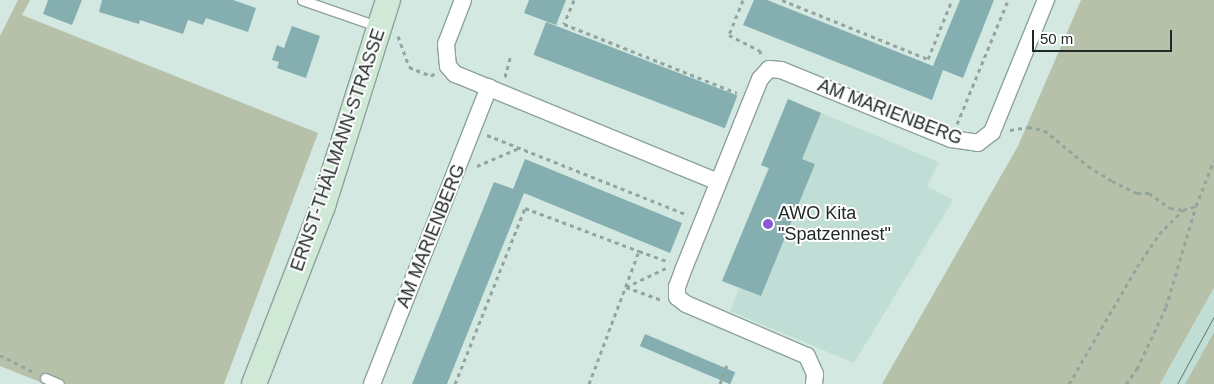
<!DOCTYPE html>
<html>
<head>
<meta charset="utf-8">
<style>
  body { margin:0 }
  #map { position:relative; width:1214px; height:384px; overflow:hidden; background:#d2e8e1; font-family:Arial,sans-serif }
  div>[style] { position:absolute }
  .built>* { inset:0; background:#c0ded5 }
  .green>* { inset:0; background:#b7c1a9 }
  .building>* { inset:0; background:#85aeb0; transform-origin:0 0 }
  .path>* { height:3px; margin-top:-1.5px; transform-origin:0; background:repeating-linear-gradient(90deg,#94a5a0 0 4px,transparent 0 8px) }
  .roads { filter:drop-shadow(1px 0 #8da29c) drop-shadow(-1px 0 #8da29c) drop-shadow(0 1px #8da29c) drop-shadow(0 -1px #8da29c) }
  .service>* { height:9px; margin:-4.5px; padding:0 4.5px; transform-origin:4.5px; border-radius:4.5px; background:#fff }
  .minor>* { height:16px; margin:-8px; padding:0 8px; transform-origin:8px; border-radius:8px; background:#fff }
  .secondary>* { height:24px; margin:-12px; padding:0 12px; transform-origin:12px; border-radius:12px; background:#d0e8d6 }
  .tram>* { height:1px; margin:-0.5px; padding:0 0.5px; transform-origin:0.5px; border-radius:0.5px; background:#6b7975 }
  .dots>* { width:14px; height:14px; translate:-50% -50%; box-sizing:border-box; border:2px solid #fff; border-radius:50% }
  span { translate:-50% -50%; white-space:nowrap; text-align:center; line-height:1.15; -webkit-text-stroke:4px #fff; paint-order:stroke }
  .street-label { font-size:18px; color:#212927 }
  .poi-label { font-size:18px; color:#212927 }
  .left { translate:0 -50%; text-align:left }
  .scale { position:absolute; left:1032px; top:30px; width:140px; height:22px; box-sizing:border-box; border:2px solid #212927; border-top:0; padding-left:6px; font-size:15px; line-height:18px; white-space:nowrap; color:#212927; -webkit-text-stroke:4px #fff; paint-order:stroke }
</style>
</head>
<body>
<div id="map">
  <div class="built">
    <div style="clip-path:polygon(788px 99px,939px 162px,927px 186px,953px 200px,854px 363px,730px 311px,739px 288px,722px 281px,768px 169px,761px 165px)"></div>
    <div style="clip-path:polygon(1214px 289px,1214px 332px,1185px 384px,1160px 384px)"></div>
  </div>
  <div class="green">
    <div style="clip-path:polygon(18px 0,30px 0,22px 15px,318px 133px,224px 384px,45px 384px,0 366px,0 36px)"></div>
    <div style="clip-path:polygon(1081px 0,1214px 0,1214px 288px,1160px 384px,882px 384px,1018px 146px)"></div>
    <div style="clip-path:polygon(1214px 332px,1214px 384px,1185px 384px,1209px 341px)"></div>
  </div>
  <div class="building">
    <div style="clip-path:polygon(48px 0,82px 0,72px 25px,43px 14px)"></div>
    <div style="clip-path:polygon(102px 0,233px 0,256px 8px,248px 32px,206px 18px,203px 25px,188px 20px,183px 34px,140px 20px,139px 24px,99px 12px)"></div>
    <div style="clip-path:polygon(529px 0,566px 0,556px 25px,524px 13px)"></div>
    <div style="clip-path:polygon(754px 0,767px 0,943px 70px,932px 100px,743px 25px)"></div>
    <div style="clip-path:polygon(960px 0,994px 0,963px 78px,933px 66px)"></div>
    <div style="left:546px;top:22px;width:205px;height:35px;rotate:21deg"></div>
    <div style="clip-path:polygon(292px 26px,320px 36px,306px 78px,277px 68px,279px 62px,272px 60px,277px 45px,284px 48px)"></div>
    <div style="clip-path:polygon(788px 99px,821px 113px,802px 159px,815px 164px,761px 296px,722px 281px,769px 168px,761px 165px)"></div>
    <div style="clip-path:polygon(525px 159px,682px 223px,670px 253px,524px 193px,447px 384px,412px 384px,494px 182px,516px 190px,513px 189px)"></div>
    <div style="left:645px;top:334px;width:98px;height:13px;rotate:23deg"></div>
  </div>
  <div class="path">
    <div style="left:574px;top:0;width:26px;rotate:113deg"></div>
    <div style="left:564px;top:24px;width:186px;rotate:21.7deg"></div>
    <div style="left:743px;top:0;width:38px;rotate:112deg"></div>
    <div style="left:729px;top:35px;width:34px;rotate:27deg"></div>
    <div style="left:759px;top:50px;width:6px;rotate:59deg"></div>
    <div style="left:782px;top:0;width:157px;rotate:22deg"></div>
    <div style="left:928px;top:59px;width:64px;rotate:-67.9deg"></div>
    <div style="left:398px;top:36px;width:33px;rotate:70deg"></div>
    <div style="left:409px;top:67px;width:24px;rotate:22deg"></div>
    <div style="left:431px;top:76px;width:5px;rotate:-37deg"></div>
    <div style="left:505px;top:77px;width:24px;rotate:-75deg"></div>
    <div style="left:957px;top:124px;width:134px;rotate:-67.6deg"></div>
    <div style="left:1010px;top:130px;width:18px;rotate:-9deg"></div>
    <div style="left:1028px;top:127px;width:16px;rotate:11deg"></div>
    <div style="left:1044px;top:130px;width:57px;rotate:39.3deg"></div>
    <div style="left:1088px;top:166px;width:28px;rotate:32deg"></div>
    <div style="left:1112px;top:181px;width:28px;rotate:26deg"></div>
    <div style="left:1137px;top:193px;width:12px"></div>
    <div style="left:1149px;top:193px;width:26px;rotate:36deg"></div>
    <div style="left:1170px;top:208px;width:13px;rotate:9deg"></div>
    <div style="left:1183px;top:210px;width:14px;rotate:-17deg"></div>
    <div style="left:487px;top:135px;width:216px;rotate:21.7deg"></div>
    <div style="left:477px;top:166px;width:46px;rotate:-23.2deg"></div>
    <div style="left:626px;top:287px;width:38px;rotate:20deg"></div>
    <div style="left:626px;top:287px;width:44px;rotate:-25.4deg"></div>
    <div style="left:0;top:355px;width:39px;rotate:27deg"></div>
    <div style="left:455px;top:384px;width:189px;rotate:-68.3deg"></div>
    <div style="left:525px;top:208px;width:122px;rotate:20.7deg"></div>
    <div style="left:589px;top:384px;width:142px;rotate:-69.4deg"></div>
    <div style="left:639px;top:251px;width:32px;rotate:20deg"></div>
    <div style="left:720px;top:384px;width:23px;rotate:-70deg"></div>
    <div style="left:1069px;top:384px;width:135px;rotate:-59.8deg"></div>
    <div style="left:1137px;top:267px;width:40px;rotate:-56deg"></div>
    <div style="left:1159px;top:234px;width:34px;rotate:-45deg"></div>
    <div style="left:1126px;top:384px;width:19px;rotate:-54deg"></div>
    <div style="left:1137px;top:369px;width:68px;rotate:-64.9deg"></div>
    <div style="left:1166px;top:307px;width:105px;rotate:-73.5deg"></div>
    <div style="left:1196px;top:206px;width:49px;rotate:-68.6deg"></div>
  </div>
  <div class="roads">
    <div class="service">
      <div style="left:302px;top:0;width:83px;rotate:19.1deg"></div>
      <div style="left:45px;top:378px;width:15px;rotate:23deg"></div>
    </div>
    <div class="minor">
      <div style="left:463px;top:0;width:47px;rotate:111.1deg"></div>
      <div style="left:446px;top:44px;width:22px;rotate:85deg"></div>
      <div style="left:448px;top:66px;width:11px;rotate:49deg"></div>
      <div style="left:455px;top:74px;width:284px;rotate:22.3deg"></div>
      <div style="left:372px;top:384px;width:319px;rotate:-68.5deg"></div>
      <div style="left:814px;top:384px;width:10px;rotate:-84deg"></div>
      <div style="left:815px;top:374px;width:20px;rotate:-114deg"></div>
      <div style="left:807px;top:356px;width:132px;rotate:-156.7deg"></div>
      <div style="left:686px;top:304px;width:11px;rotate:-142deg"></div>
      <div style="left:677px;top:297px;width:10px;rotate:-90deg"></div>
      <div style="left:677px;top:287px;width:20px;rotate:-70deg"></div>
      <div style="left:684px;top:268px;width:204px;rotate:-68.1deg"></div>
      <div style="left:760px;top:79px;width:13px;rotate:-48deg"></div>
      <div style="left:769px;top:69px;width:12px;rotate:5deg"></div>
      <div style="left:781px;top:70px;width:183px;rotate:22.1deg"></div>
      <div style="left:951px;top:139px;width:27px;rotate:8deg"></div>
      <div style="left:978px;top:143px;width:18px;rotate:-38deg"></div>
      <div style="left:992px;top:132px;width:143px;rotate:-67.8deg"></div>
    </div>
    <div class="secondary">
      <div style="left:254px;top:384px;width:191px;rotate:-68.8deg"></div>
      <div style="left:323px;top:206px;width:216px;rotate:-72.5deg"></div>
    </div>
  </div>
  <div class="tram">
    <div style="left:1177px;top:384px;width:77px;rotate:-61.4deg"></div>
  </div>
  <div class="dots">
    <div style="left:768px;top:224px;background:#895ad3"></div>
  </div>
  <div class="street-label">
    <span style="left:890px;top:112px;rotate:21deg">AM MARIENBERG</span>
    <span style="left:338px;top:150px;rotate:-71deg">ERNST-THÄLMANN-STRASSE</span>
    <span style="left:431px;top:236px;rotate:-68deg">AM MARIENBERG</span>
  </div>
  <div class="poi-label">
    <span class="left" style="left:778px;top:224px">AWO Kita<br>"Spatzennest"</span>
  </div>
  <div class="scale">50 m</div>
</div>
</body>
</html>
